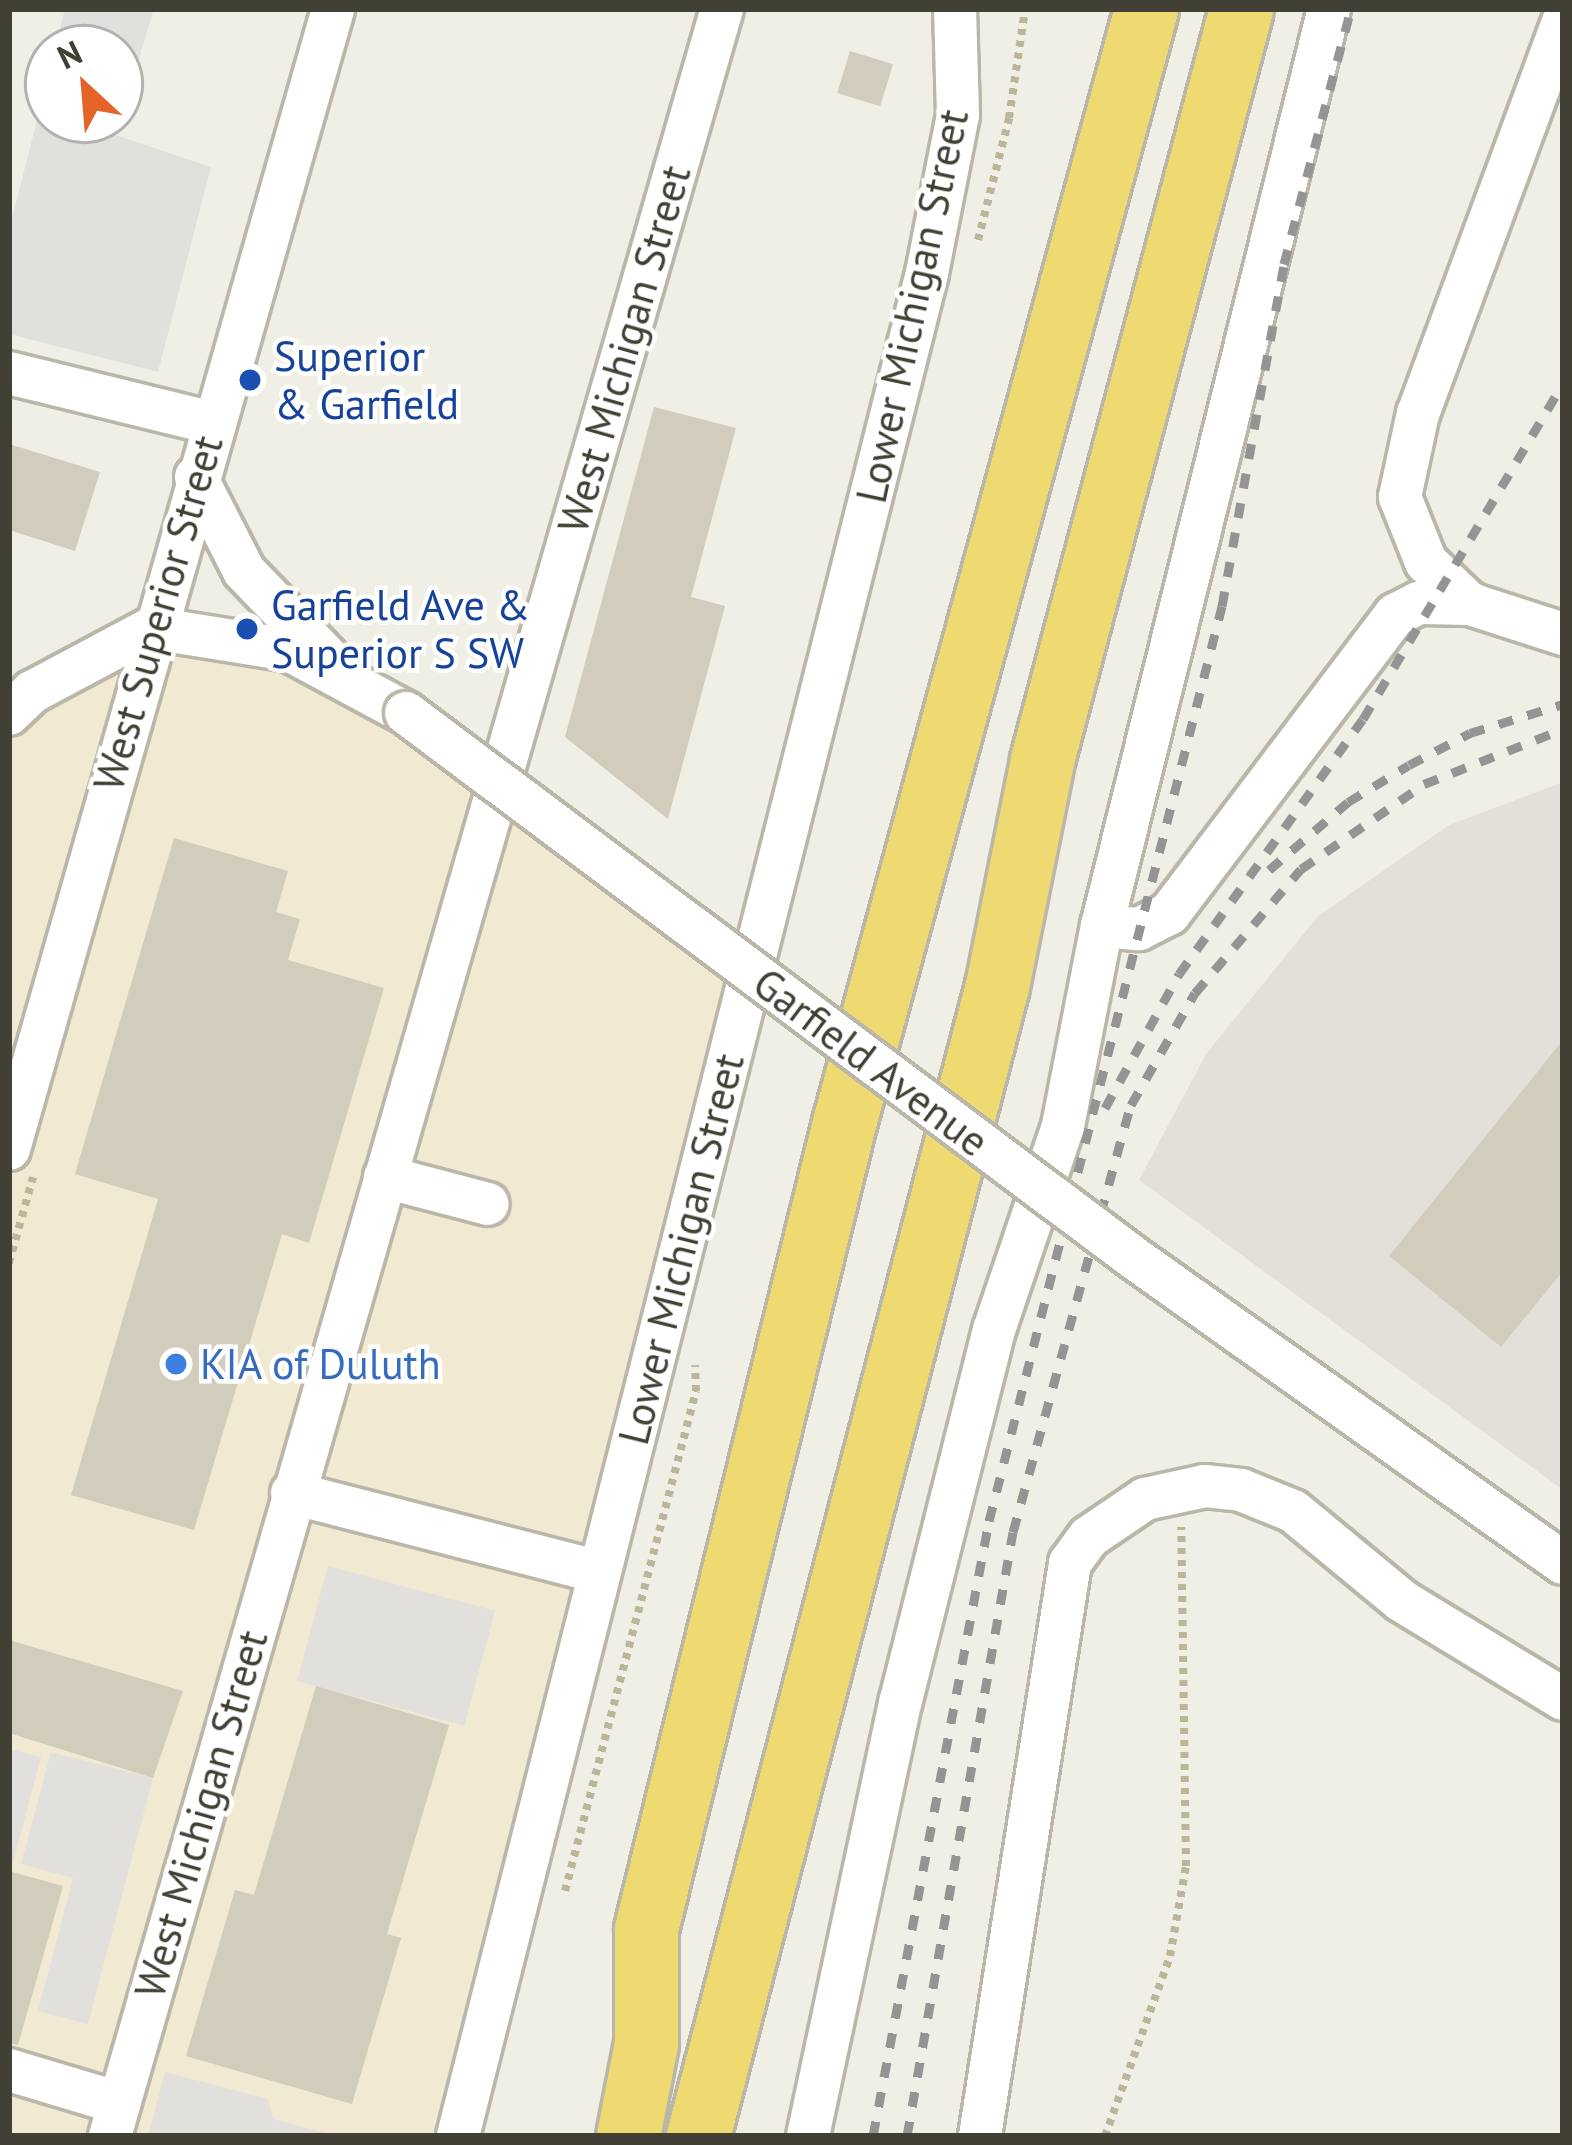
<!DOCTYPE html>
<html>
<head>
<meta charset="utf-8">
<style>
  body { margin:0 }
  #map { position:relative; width:1572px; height:2145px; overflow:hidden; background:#f0efe5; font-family:"PT Sans",sans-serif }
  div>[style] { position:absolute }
  .commercial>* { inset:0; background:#f1e9d1 }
  .industrial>* { inset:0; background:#e3e0da }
  .parking>* { inset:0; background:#e2e0dd; transform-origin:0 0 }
  .building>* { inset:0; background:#d1ccbb; transform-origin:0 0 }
  .path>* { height:8px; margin-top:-4px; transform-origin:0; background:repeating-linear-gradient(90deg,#bbb59b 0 6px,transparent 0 12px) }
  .roads { filter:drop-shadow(3px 0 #bbb7a8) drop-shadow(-3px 0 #bbb7a8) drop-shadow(0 3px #bbb7a8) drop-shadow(0 -3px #bbb7a8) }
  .minor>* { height:42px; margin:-21px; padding:0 21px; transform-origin:21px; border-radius:21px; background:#fff }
  .highway>* { height:63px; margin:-31.5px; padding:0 31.5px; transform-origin:31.5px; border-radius:31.5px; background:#efd971 }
  .rail>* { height:9px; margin-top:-4.5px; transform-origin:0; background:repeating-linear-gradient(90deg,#949494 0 15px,transparent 0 30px) }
  .bridges { filter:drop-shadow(3px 0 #bbb7a8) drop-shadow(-3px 0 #bbb7a8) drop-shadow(0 3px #bbb7a8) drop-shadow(0 -3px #bbb7a8) }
  .minor-bridge>* { height:42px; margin:-21px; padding:0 21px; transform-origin:21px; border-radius:21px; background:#fff }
  .dots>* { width:33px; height:33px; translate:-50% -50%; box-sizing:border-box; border:6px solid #fff; border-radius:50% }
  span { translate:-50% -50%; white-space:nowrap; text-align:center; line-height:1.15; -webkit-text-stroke:9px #fff; paint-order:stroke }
  .street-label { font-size:42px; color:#423f35 }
  .transit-label { font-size:42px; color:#164399 }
  .left { translate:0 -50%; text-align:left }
  .shop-label { font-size:42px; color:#366cbe }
  .frame { position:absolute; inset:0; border:12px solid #423f35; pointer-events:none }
  .north { position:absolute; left:24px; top:24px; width:120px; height:120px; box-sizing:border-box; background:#fff; border:3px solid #b3b2ae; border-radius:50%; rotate:334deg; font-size:33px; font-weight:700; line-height:48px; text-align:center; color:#423f35 }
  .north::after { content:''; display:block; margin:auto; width:42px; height:54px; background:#e46328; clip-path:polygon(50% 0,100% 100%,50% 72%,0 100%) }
</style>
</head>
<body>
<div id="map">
  <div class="commercial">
    <div style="clip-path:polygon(152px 628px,289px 650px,754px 957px,456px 2136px,9px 2136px,9px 714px)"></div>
  </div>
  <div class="industrial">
    <div style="clip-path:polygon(1563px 782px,1563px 1490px,1139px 1180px,1206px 1054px,1318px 916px,1449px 825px)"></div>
  </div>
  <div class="parking">
    <div style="clip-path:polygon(65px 9px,154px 9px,120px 120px,120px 48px,55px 48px)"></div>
    <div style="clip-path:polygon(48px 77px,48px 120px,120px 120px,116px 135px,211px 167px,158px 372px,9px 334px,9px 230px)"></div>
    <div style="left:328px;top:1566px;width:173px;height:119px;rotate:15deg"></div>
    <div style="clip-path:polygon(9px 1749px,41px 1757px,13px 1863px,9px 1862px)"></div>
    <div style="clip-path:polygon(51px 1752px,153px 1778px,88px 2024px,38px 2011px,73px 1878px,21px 1864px)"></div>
    <div style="clip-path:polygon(165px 2072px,268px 2099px,273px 2119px,336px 2136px,148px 2136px)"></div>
  </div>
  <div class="building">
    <div style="left:850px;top:51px;width:45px;height:44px;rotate:17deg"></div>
    <div style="clip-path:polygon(654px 407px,736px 428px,691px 597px,725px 606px,668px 819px,565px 737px)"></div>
    <div style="clip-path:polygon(9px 444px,100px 472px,75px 551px,9px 530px)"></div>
    <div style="clip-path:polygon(174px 838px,288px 871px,276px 912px,300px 919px,288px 960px,384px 988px,309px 1243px,282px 1234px,194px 1530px,71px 1495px,158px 1199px,75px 1174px)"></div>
    <div style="clip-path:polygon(1563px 1040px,1563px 1271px,1501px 1347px,1389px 1256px)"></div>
    <div style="clip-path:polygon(9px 1640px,183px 1691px,153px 1778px,9px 1733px)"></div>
    <div style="clip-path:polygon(316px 1686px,449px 1725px,387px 1934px,401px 1938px,352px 2104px,186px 2056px,235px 1890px,254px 1895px)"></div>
    <div style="clip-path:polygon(9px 1871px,63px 1886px,18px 2045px,9px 2043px)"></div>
  </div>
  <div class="path">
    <div style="left:978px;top:240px;width:126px;rotate:-75.7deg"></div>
    <div style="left:1009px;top:118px;width:110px;rotate:-81.6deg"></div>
    <div style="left:9px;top:1263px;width:89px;rotate:-74.4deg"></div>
    <div style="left:565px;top:1891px;width:517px;rotate:-75.32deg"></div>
    <div style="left:696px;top:1391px;width:26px;rotate:-92deg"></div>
    <div style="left:1105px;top:2136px;width:191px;rotate:-70.1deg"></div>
    <div style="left:1170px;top:1956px;width:91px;rotate:-79.9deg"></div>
    <div style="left:1186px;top:1866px;width:339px;rotate:-90.8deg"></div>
  </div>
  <div class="roads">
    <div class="minor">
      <div style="left:1563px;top:22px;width:417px;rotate:110.3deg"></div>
      <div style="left:1418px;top:413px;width:86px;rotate:102.1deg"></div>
      <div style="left:1400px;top:497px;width:70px;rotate:68.2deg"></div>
      <div style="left:1426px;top:562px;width:61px;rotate:43.7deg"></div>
      <div style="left:1470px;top:604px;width:98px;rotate:17.9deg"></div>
      <div style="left:9px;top:373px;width:209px;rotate:13.8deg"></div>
      <div style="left:196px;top:477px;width:106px;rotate:62.9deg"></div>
      <div style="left:244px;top:571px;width:121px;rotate:46deg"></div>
      <div style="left:152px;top:628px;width:139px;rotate:9.1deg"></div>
      <div style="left:289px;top:650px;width:133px;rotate:28.3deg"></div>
      <div style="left:9px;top:714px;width:32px;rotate:-44deg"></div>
      <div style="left:32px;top:692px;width:136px;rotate:-28.1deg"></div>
      <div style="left:1102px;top:926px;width:37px;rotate:5deg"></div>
      <div style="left:1139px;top:929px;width:34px;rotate:-27deg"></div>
      <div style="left:1169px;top:914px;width:375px;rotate:-52.9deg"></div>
      <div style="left:1395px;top:615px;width:27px;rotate:-27deg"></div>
      <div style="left:1419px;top:603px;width:53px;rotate:1.1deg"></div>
      <div style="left:9px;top:1149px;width:1185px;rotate:-74.13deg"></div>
      <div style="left:385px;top:1177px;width:106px;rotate:14.7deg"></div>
      <div style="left:292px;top:1493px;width:317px;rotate:14.4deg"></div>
      <div style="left:9px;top:2070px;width:115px;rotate:16.7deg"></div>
      <div style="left:110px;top:2136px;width:2213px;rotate:-73.95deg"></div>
      <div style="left:458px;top:2136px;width:1921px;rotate:-75.87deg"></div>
      <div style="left:927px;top:273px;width:161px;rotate:-78.9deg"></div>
      <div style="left:958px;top:115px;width:106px;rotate:-91.6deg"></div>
      <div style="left:808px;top:2136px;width:446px;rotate:-78deg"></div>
      <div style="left:901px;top:1700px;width:382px;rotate:-75.9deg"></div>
      <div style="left:994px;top:1330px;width:215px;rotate:-71.3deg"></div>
      <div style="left:1063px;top:1126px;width:204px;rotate:-79deg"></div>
      <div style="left:1102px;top:926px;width:945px;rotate:-76.1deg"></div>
      <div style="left:980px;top:2136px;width:580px;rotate:-81.07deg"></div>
      <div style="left:1070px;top:1563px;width:32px;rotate:-54deg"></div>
      <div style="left:1089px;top:1537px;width:68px;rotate:-34.2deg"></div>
      <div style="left:1145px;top:1499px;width:61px;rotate:-12.2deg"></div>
      <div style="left:1205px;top:1486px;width:36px;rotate:6deg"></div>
      <div style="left:1241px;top:1490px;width:56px;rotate:22deg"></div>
      <div style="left:1293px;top:1511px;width:141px;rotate:39.5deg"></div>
      <div style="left:1402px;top:1601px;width:188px;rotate:31.3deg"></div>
    </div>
    <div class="highway">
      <div style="left:628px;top:2136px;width:95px;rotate:-79deg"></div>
      <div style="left:646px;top:2043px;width:114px;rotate:-90deg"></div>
      <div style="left:646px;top:1929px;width:830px;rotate:-76.2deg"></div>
      <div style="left:844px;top:1123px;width:1154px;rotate:-74.83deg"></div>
      <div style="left:698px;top:2136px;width:1188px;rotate:-75.43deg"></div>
      <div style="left:997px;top:986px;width:230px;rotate:-78.7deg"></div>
      <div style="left:1042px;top:760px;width:777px;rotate:-75.16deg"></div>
    </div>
  </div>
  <div class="rail">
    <div style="left:1269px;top:870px;width:104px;rotate:-40.7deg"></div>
    <div style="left:1348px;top:802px;width:71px;rotate:-31.2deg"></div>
    <div style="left:1409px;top:765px;width:69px;rotate:-27.7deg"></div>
    <div style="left:1470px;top:733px;width:97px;rotate:-17.3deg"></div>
    <div style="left:1105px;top:1108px;width:153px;rotate:-61.1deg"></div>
    <div style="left:1179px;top:974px;width:314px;rotate:-54.2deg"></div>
    <div style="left:1363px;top:719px;width:390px;rotate:-59.2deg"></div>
    <div style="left:873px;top:2136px;width:626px;rotate:-79.32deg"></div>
    <div style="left:989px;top:1521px;width:944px;rotate:-75.71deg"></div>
    <div style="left:1222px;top:606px;width:348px;rotate:-79.7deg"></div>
    <div style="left:1284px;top:264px;width:264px;rotate:-75.3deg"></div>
    <div style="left:907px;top:2136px;width:613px;rotate:-80.05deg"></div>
    <div style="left:1013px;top:1532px;width:443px;rotate:-74.6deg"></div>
    <div style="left:1131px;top:1105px;width:129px;rotate:-60.3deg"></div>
    <div style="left:1195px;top:993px;width:163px;rotate:-49.5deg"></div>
    <div style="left:1301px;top:869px;width:150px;rotate:-34.6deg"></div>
    <div style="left:1424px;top:784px;width:149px;rotate:-21.6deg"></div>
  </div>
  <div class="bridges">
    <div class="minor-bridge">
      <div style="left:406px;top:713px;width:909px;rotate:36.82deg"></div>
      <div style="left:1134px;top:1258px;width:526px;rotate:35.41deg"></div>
    </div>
  </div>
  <div class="dots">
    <div style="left:250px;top:380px;background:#1a4fb4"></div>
    <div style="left:247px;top:629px;background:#1a4fb4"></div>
    <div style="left:176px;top:1364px;background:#3f7fe0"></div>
  </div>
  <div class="street-label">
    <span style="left:912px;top:306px;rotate:-78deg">Lower Michigan Street</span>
    <span style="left:624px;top:349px;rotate:-74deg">West Michigan Street</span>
    <span style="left:158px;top:613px;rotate:-74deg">West Superior Street</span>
    <span style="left:871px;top:1062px;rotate:37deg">Garfield Avenue</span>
    <span style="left:681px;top:1249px;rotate:-76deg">Lower Michigan Street</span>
    <span style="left:201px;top:1814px;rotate:-74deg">West Michigan Street</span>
  </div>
  <div class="transit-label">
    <span class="left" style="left:274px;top:380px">Superior<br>&amp; Garfield</span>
    <span class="left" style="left:271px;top:629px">Garfield Ave &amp;<br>Superior S SW</span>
  </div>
  <div class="shop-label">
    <span class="left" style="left:200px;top:1364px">KIA of Duluth</span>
  </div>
  <div class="frame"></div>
  <div class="north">N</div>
</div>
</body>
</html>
